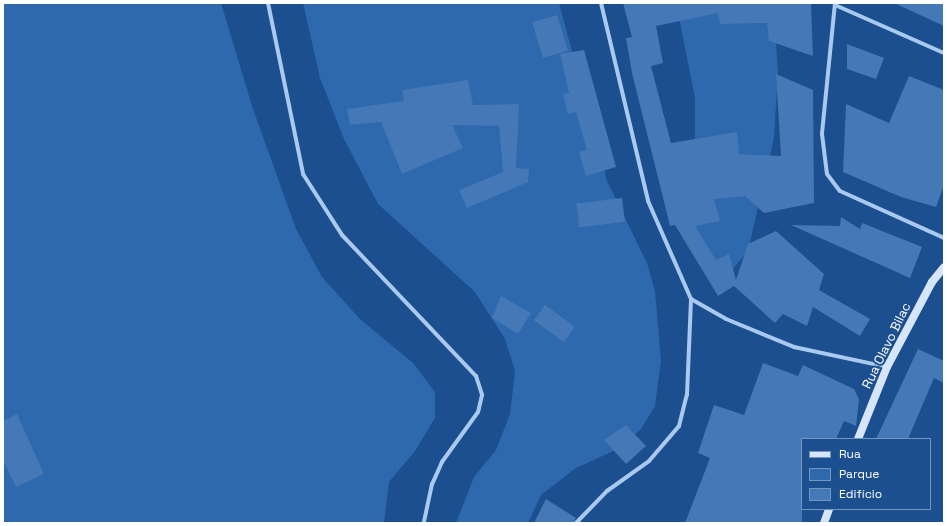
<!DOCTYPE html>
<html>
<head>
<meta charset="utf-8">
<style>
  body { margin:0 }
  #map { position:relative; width:947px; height:526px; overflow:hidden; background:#1b4f8f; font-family:"Space Grotesk",sans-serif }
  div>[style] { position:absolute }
  .green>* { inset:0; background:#2e69ad }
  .building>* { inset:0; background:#4478b7; transform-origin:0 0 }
  .street>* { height:4px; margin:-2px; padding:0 2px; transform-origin:2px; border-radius:2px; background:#a9c9ee }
  .secondary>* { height:8px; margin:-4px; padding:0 4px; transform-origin:4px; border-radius:4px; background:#d6e6fa }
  span { translate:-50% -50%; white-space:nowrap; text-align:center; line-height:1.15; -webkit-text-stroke:4px #1b4f8f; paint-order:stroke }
  .street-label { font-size:13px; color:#fff }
  .frame { position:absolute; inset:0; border:4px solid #fff; pointer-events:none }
  .legend { position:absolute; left:801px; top:438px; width:130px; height:72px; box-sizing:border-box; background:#1b4f8f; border:1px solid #7695bc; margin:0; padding:5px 7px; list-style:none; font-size:12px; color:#fff }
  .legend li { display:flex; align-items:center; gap:8px; height:20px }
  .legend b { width:20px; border:1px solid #7695bc }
</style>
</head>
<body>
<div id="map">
  <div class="green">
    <div style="clip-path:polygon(3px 3px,221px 3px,253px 109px,296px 229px,322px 277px,360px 319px,413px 363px,435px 392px,435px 418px,415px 451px,389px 482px,384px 523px,3px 523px)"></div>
    <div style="clip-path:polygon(303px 3px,559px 3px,607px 181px,647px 263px,655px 291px,661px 361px,655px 406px,641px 429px,620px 448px,576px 468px,541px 495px,528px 523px,456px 523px,474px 477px,496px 450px,510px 414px,515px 371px,505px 339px,475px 292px,378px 204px,344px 139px,320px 78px)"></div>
    <div style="clip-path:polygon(676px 3px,773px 5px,778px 72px,774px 138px,748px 251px,731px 271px,695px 248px,695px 98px)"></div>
  </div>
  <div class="building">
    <div style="clip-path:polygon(623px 3px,811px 3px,813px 56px,769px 41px,767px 23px,720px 24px,718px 13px,656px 26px,663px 63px,651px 66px,671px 143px,737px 132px,739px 154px,781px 156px,776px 74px,813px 90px,814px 203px,764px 213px,745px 196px,714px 199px,720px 221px,695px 226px,716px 260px,729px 254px,736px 280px,748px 244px,776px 231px,824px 274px,819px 290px,870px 319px,860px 336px,813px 307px,807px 326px,783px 314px,775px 323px,734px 286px,718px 296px,675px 225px,670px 226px,632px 73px,626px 38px,632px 37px)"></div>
    <div style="clip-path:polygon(894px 3px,944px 3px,944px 26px)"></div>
    <div style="left:557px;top:15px;width:37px;height:26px;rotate:73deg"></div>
    <div style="clip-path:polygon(847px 44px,884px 58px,876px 79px,847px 69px)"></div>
    <div style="clip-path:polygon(584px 50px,616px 167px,586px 176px,579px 152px,587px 150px,576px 112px,568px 114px,563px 94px,569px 93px,560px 54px)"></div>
    <div style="clip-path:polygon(909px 76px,944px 90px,944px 185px,936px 207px,901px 197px,843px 172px,846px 104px,889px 123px)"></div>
    <div style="clip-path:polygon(468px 80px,473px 105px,519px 104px,516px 168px,529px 169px,528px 182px,467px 208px,459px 190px,503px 172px,499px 126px,452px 125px,463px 148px,402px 174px,381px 122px,350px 125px,347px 109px,404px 101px,402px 90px)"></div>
    <div style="left:622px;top:198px;width:24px;height:46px;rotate:83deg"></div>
    <div style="clip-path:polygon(841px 217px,860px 229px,862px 223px,922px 247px,910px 278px,791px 225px,840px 226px)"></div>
    <div style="clip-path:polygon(501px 296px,531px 313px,518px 334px,492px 318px)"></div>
    <div style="left:545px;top:305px;width:37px;height:19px;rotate:36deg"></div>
    <div style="clip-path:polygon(918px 349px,944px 361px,944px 383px,934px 378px,908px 439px,876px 439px)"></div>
    <div style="clip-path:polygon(763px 363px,798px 376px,803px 365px,854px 389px,859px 399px,856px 426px,844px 421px,836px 439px,802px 439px,802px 523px,685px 523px,710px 458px,698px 453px,714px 405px,744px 415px)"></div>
    <div style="clip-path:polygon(17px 414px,44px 474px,16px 487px,3px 460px,3px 421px)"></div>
    <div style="clip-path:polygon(626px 425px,646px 446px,626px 464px,604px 440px)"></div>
    <div style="clip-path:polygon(546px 499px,576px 518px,573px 523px,534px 523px)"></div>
  </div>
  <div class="street">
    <div style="left:268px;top:3px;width:175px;rotate:78.4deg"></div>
    <div style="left:303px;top:174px;width:72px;rotate:57.4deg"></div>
    <div style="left:342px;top:235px;width:195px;rotate:46.5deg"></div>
    <div style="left:476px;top:376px;width:20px;rotate:72deg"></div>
    <div style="left:482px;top:395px;width:17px;rotate:103deg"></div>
    <div style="left:478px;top:412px;width:62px;rotate:125.8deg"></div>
    <div style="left:442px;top:462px;width:24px;rotate:114deg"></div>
    <div style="left:432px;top:484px;width:40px;rotate:102deg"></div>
    <div style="left:601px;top:3px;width:204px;rotate:76.6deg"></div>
    <div style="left:648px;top:201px;width:107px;rotate:66.3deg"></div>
    <div style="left:691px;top:299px;width:40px;rotate:29.7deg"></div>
    <div style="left:726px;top:319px;width:74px;rotate:22.4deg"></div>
    <div style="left:794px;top:347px;width:95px;rotate:12.1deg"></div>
    <div style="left:835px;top:3px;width:132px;rotate:95.7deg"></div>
    <div style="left:822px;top:134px;width:40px;rotate:82.9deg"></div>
    <div style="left:827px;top:174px;width:21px;rotate:53deg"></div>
    <div style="left:840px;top:191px;width:114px;rotate:24.3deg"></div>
    <div style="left:835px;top:5px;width:119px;rotate:23.8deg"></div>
    <div style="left:576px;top:523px;width:45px;rotate:-45.9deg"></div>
    <div style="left:607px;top:491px;width:52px;rotate:-35.5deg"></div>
    <div style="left:649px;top:461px;width:46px;rotate:-49.4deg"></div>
    <div style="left:679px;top:426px;width:32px;rotate:-76deg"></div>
    <div style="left:687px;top:395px;width:96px;rotate:-87.6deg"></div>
  </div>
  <div class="secondary">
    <div style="left:858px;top:439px;width:78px;rotate:-68.1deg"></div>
    <div style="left:887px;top:367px;width:96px;rotate:-62.1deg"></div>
    <div style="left:932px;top:282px;width:19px;rotate:-51deg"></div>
    <div style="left:824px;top:523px;width:15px;rotate:-70deg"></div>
  </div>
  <div class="street-label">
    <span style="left:887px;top:346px;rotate:-64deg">Rua Olavo Bilac</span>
  </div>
  <div class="frame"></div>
  <ul class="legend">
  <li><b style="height:5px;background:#d6e6fa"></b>Rua</li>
  <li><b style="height:11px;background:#2e69ad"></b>Parque</li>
  <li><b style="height:11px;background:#4478b7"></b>Edifício</li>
  </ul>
</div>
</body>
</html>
